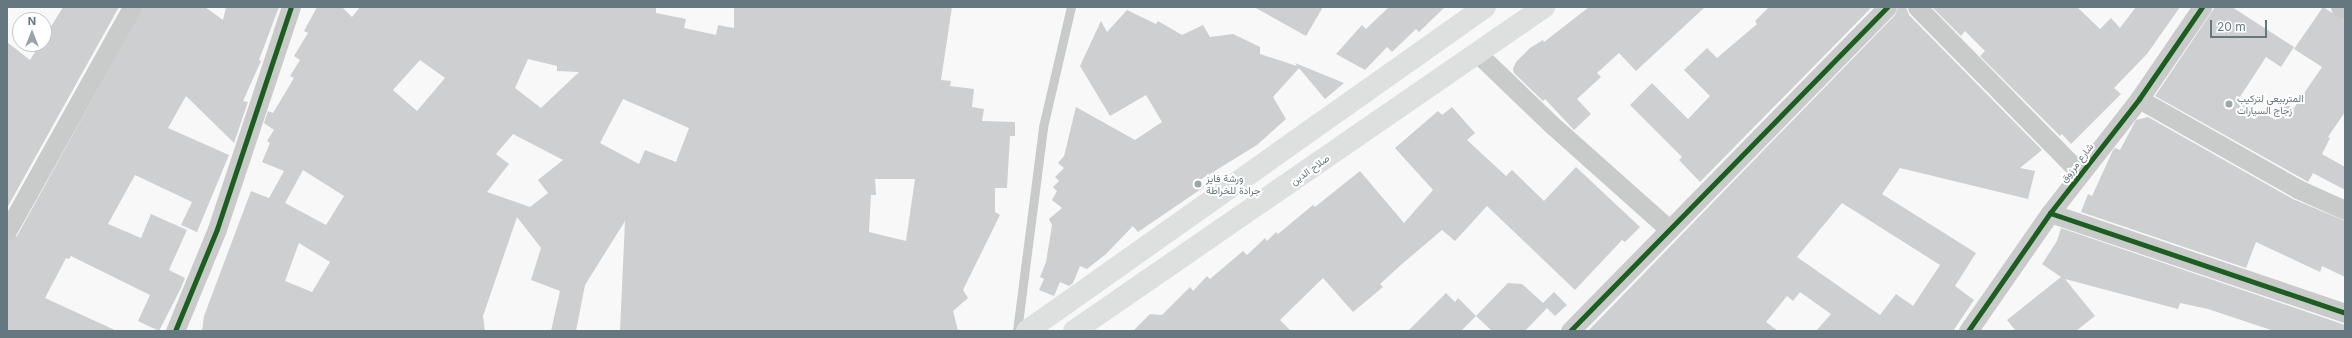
<!DOCTYPE html>
<html>
<head>
<meta charset="utf-8">
<style>
  body { margin:0 }
  #map { position:relative; width:2352px; height:338px; overflow:hidden; background:#f8f8f8; font-family:Inter,Vazirmatn,sans-serif }
  div>[style] { position:absolute }
  .building>* { inset:0; background:#cdcfd0 }
  .service>* { height:9px; margin:-4.5px; padding:0 4.5px; transform-origin:4.5px; border-radius:4.5px; background:#c9cbcb }
  .minor>* { height:19px; margin:-9.5px; padding:0 9.5px; transform-origin:9.5px; border-radius:9.5px; background:#c9cbcb }
  .trunk>* { height:22px; margin:-11px; padding:0 11px; transform-origin:11px; border-radius:11px; background:#dedfdf }
  .cycleway>* { height:5px; margin:-2.5px; padding:0 2.5px; transform-origin:2.5px; border-radius:2.5px; background:#1b5e20 }
  .dots>* { width:11px; height:11px; translate:-50% -50%; box-sizing:border-box; border:2px solid #fff; border-radius:50% }
  span { translate:-50% -50%; white-space:nowrap; text-align:center; line-height:1.15; -webkit-text-stroke:4px #fff; paint-order:stroke }
  .poi-label { font-size:10px; color:#66787f }
  .left { translate:0 -50%; text-align:left }
  .street-label { font-size:10px; color:#66787f }
  .frame { position:absolute; inset:0; border:8px solid #66787f; pointer-events:none }
  .north { position:absolute; left:12px; top:12px; width:40px; height:40px; box-sizing:border-box; background:#fff; border:1px solid #c2c9cc; border-radius:50%; rotate:0deg; font-size:11px; font-weight:700; line-height:16px; text-align:center; color:#66787f }
  .north::after { content:''; display:block; margin:auto; width:14px; height:18px; background:#99a5a9; clip-path:polygon(50% 0,100% 100%,50% 72%,0 100%) }
  .scale { position:absolute; left:2210px; top:20px; width:57px; height:18px; box-sizing:border-box; border:2px solid #66787f; border-top:0; padding-left:5px; font-size:12px; line-height:14px; white-space:nowrap; color:#66787f; -webkit-text-stroke:3px #fff; paint-order:stroke }
</style>
</head>
<body>
<div id="map">
  <div class="building">
    <div style="clip-path:polygon(63px 7px,119px 7px,7px 208px,7px 42px,30px 60px,40px 44px,44px 44px,44px 38px)"></div>
    <div style="clip-path:polygon(143px 7px,205px 7px,223px 20px,226px 7px,279px 7px,259px 60px,261px 61px,243px 101px,248px 102px,234px 143px,186px 96px,168px 128px,229px 155px,197px 232px,181px 225px,192px 202px,135px 175px,108px 224px,141px 238px,151px 214px,187px 230px,169px 270px,185px 278px,181px 288px,159px 331px,138px 321px,150px 295px,71px 256px,69px 259px,66px 258px,45px 298px,117px 331px,7px 331px,7px 242px,17px 236px)"></div>
    <div style="clip-path:polygon(evenodd,317px 7px,342px 7px,352px 17px,360px 7px,656px 7px,656px 13px,686px 19px,684px 28px,716px 35px,718px 25px,734px 28px,734px 7px,952px 7px,941px 80px,951px 81px,950px 86px,974px 89px,972px 107px,984px 109px,982px 121px,1015px 122px,1015px 136px,1010px 136px,1007px 188px,995px 188px,995px 212px,1000px 215px,963px 290px,968px 298px,953px 311px,958px 331px,620px 331px,625px 221px,585px 285px,576px 331px,551px 331px,560px 291px,531px 280px,541px 248px,517px 217px,483px 316px,485px 331px,202px 331px,204px 316px,251px 191px,269px 198px,284px 171px,262px 162px,270px 143px,267px 141px,274px 130px,264px 123px,268px 111px,273px 113px,294px 78px,290px 76px,300px 60px,294px 56px,308px 33px,304px 31px,317px 7px,528px 59px,557px 66px,557px 71px,579px 72px,541px 108px,515px 88px,528px 59px,317px 7px,420px 60px,445px 78px,417px 111px,393px 90px,420px 60px,317px 7px,623px 99px,689px 128px,676px 162px,645px 150px,639px 164px,600px 143px,623px 99px,317px 7px,513px 134px,563px 160px,538px 180px,548px 193px,530px 207px,487px 192px,509px 164px,496px 154px,513px 134px,317px 7px,303px 170px,344px 196px,326px 225px,285px 203px,303px 170px,317px 7px,875px 179px,915px 179px,906px 241px,869px 232px,871px 195px,876px 195px,875px 179px,317px 7px,299px 243px,330px 262px,312px 292px,285px 281px,299px 243px)"></div>
    <div style="clip-path:polygon(1254px 7px,1323px 7px,1306px 36px)"></div>
    <div style="clip-path:polygon(1389px 7px,1445px 7px,1419px 32px,1416px 29px,1392px 52px,1387px 47px,1365px 70px,1336px 54px,1362px 25px,1366px 29px)"></div>
    <div style="clip-path:polygon(1589px 7px,1705px 7px,1636px 71px,1619px 53px,1597px 73px,1601px 77px,1577px 99px,1591px 114px,1574px 130px,1545px 99px,1543px 101px,1514px 73px,1513px 69px,1516px 62px,1530px 48px,1543px 40px,1544px 42px)"></div>
    <div style="clip-path:polygon(1769px 7px,1872px 7px,1700px 182px,1679px 160px,1682px 157px,1630px 105px,1652px 83px,1688px 119px,1710px 96px,1684px 70px,1707px 48px,1717px 58px,1757px 24px,1755px 21px)"></div>
    <div style="clip-path:polygon(evenodd,1898px 7px,1906px 7px,1909px 15px,2042px 150px,2020px 168px,2035px 171px,2028px 199px,1900px 168px,1882px 194px,1976px 253px,1955px 286px,1974px 300px,1953px 331px,1816px 331px,1831px 314px,1800px 292px,1793px 301px,1787px 296px,1766px 322px,1778px 331px,1588px 331px,1895px 15px,1898px 7px,1842px 203px,1940px 265px,1913px 306px,1896px 294px,1880px 315px,1797px 257px,1842px 203px)"></div>
    <div style="clip-path:polygon(1932px 7px,2077px 7px,2100px 29px,2111px 18px,2120px 28px,2136px 7px,2180px 7px,2147px 54px,2114px 88px,2121px 94px,2071px 144px,2062px 134px,2060px 136px,1980px 56px,1985px 51px,1965px 31px,1961px 36px)"></div>
    <div style="clip-path:polygon(2215px 7px,2232px 7px,2294px 47px,2281px 67px,2266px 57px,2238px 100px,2276px 120px,2284px 104px,2294px 108px,2322px 67px,2294px 49px,2323px 7px,2345px 21px,2345px 112px,2328px 137px,2330px 138px,2322px 154px,2345px 167px,2345px 190px,2313px 173px,2308px 182px,2303px 179px,2155px 96px)"></div>
    <div style="clip-path:polygon(1127px 10px,1156px 24px,1158px 21px,1182px 35px,1203px 25px,1210px 37px,1233px 34px,1260px 47px,1260px 54px,1297px 66px,1295px 63px,1344px 83px,1325px 99px,1299px 68px,1273px 97px,1286px 119px,1257px 145px,1200px 180px,1204px 187px,1138px 232px,1133px 226px,1106px 254px,1087px 269px,1080px 266px,1073px 283px,1069px 286px,1060px 282px,1054px 296px,1039px 290px,1044px 279px,1040px 277px,1046px 262px,1052px 225px,1049px 219px,1062px 208px,1052px 200px,1057px 191px,1053px 187px,1059px 181px,1055px 177px,1064px 168px,1058px 163px,1064px 156px,1076px 107px,1135px 140px,1162px 122px,1146px 95px,1110px 116px,1080px 66px,1101px 21px,1107px 32px)"></div>
    <div style="clip-path:polygon(1452px 107px,1475px 133px,1467px 140px,1506px 176px,1512px 170px,1544px 201px,1576px 167px,1640px 227px,1625px 242px,1622px 240px,1575px 290px,1487px 206px,1455px 241px,1442px 230px,1402px 264px,1380px 284px,1383px 287px,1353px 312px,1323px 278px,1280px 320px,1291px 331px,1133px 331px,1150px 314px,1162px 315px,1190px 287px,1193px 291px,1207px 276px,1210px 279px,1243px 251px,1247px 255px,1265px 238px,1267px 241px,1276px 232px,1278px 234px,1313px 205px,1315px 207px,1360px 171px,1404px 223px,1433px 190px,1395px 148px,1438px 111px,1442px 115px)"></div>
    <div style="clip-path:polygon(2148px 117px,2293px 199px,2345px 221px,2345px 277px,2322px 266px,2320px 272px,2256px 242px,2246px 268px,2081px 212px,2088px 194px,2092px 196px,2113px 150px,2115px 148px,2120px 150px,2136px 120px)"></div>
    <div style="clip-path:polygon(2061px 228px,2345px 325px,2345px 331px,2274px 331px,2208px 309px,2180px 303px,2178px 309px,2065px 279px,2095px 316px,2076px 331px,2016px 331px,2007px 320px,2061px 277px,2042px 264px,2057px 241px)"></div>
    <div style="clip-path:polygon(1508px 283px,1522px 284px,1543px 303px,1554px 292px,1567px 305px,1555px 316px,1547px 308px,1525px 331px,1492px 331px,1476px 316px)"></div>
    <div style="clip-path:polygon(1446px 293px,1455px 302px,1458px 298px,1476px 316px,1461px 331px,1408px 331px)"></div>
  </div>
  <div class="service">
    <div style="left:1017px;top:331px;width:206px;rotate:-82.7deg"></div>
    <div style="left:1043px;top:127px;width:123px;rotate:-76.9deg"></div>
  </div>
  <div class="minor">
    <div style="left:1917px;top:7px;width:233px;rotate:45.5deg"></div>
    <div style="left:2340px;top:7px;width:6px;rotate:31deg"></div>
    <div style="left:1476px;top:52px;width:104px;rotate:43.8deg"></div>
    <div style="left:1551px;top:124px;width:158px;rotate:41.7deg"></div>
    <div style="left:2139px;top:99px;width:183px;rotate:29.5deg"></div>
    <div style="left:2298px;top:189px;width:51px;rotate:24.1deg"></div>
    <div style="left:2050px;top:213px;width:311px;rotate:18.7deg"></div>
    <div style="left:7px;top:231px;width:257px;rotate:-60.8deg"></div>
    <div style="left:175px;top:331px;width:110px;rotate:-67.6deg"></div>
    <div style="left:217px;top:229px;width:234px;rotate:-71.6deg"></div>
    <div style="left:1570px;top:331px;width:453px;rotate:-45.6deg"></div>
    <div style="left:1968px;top:331px;width:144px;rotate:-55.2deg"></div>
    <div style="left:2050px;top:213px;width:145px;rotate:-52deg"></div>
    <div style="left:2139px;top:99px;width:112px;rotate:-55.6deg"></div>
  </div>
  <div class="trunk">
    <div style="left:1027px;top:331px;width:561px;rotate:-35.28deg"></div>
    <div style="left:1074px;top:331px;width:571px;rotate:-34.58deg"></div>
  </div>
  <div class="cycleway">
    <div style="left:2050px;top:213px;width:311px;rotate:18.7deg"></div>
    <div style="left:175px;top:331px;width:110px;rotate:-67.6deg"></div>
    <div style="left:217px;top:229px;width:234px;rotate:-71.6deg"></div>
    <div style="left:1570px;top:331px;width:453px;rotate:-45.6deg"></div>
    <div style="left:1968px;top:331px;width:144px;rotate:-55.2deg"></div>
    <div style="left:2050px;top:213px;width:145px;rotate:-52deg"></div>
    <div style="left:2139px;top:99px;width:112px;rotate:-55.6deg"></div>
  </div>
  <div class="dots">
    <div style="left:2229px;top:104px;background:#99a5a9"></div>
    <div style="left:1198px;top:184px;background:#99a5a9"></div>
  </div>
  <div class="poi-label">
    <span class="left" style="left:2237px;top:104px">المتربيعي لتركيب<br>زجاج السيارات</span>
    <span class="left" style="left:1206px;top:184px">ورشة فايز<br>جرادة للخراطة</span>
  </div>
  <div class="street-label">
    <span style="left:2077px;top:163px;rotate:-52deg">شارع مرزوق</span>
    <span style="left:1310px;top:170px;rotate:-35deg">صلاح الدين</span>
  </div>
  <div class="frame"></div>
  <div class="north">N</div>
  <div class="scale">20 m</div>
</div>
</body>
</html>
